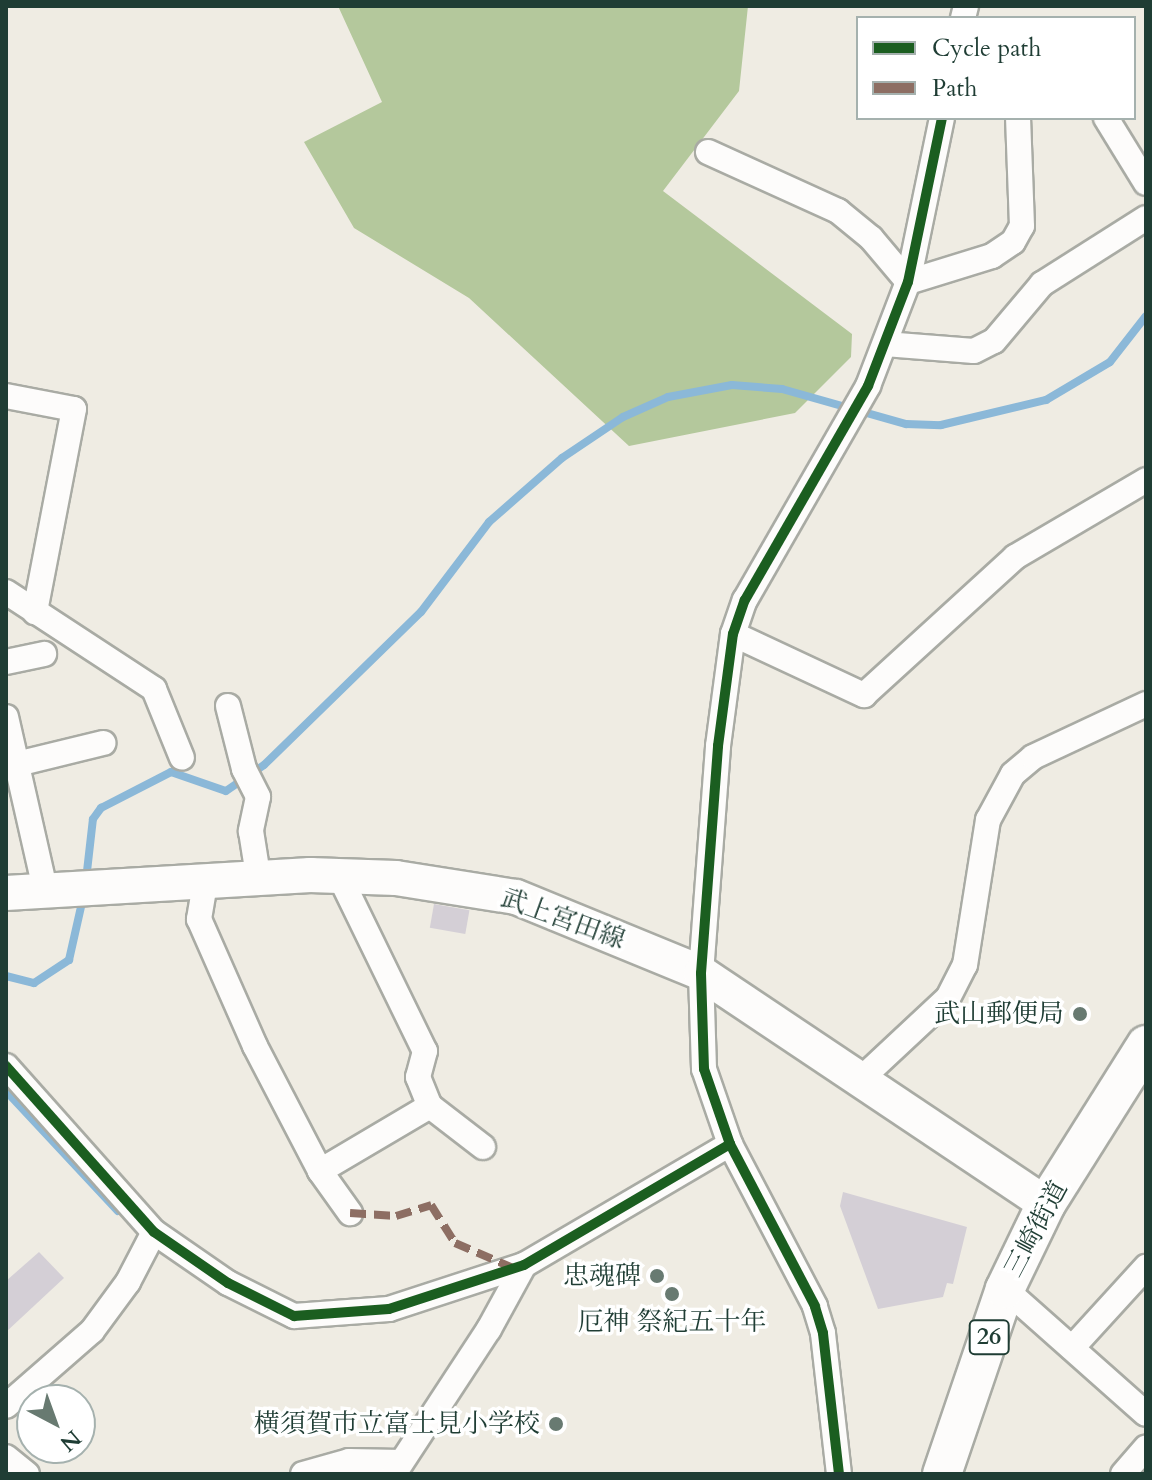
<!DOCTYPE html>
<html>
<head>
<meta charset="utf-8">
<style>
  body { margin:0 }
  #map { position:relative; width:1152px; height:1480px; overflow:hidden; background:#efece3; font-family:Cardo,"Noto Serif JP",serif }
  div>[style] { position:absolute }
  .forest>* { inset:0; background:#b4c89c }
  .stream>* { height:8px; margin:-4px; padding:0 4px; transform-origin:4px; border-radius:4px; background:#8bb8d8 }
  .building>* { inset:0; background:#d4cfd6; transform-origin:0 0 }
  .roads { filter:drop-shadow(2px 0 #a9aba4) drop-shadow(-2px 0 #a9aba4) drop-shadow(0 2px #a9aba4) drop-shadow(0 -2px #a9aba4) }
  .minor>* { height:24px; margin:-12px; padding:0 12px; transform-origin:12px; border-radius:12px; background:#fdfcfb }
  .secondary>* { height:34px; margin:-17px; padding:0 17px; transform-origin:17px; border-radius:17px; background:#fdfcfb }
  .primary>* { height:38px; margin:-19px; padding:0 19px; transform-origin:19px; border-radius:19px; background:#fdfcfb }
  .quiet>* { height:8px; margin-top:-4px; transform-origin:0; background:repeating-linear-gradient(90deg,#8d6e63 0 16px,transparent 0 24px) }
  .cycleway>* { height:10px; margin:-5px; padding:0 5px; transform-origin:5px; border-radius:5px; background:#1b5e20 }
  .dots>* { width:22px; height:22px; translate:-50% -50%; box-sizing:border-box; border:4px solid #fff; border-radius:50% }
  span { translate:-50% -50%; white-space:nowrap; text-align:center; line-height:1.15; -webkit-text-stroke:7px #fff; paint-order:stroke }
  .shield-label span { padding:2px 6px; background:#fff; border:2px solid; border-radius:6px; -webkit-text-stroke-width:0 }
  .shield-label { font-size:24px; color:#1f3d34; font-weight:700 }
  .street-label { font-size:26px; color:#1f3d34 }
  .poi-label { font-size:26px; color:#1f3d34 }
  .right { translate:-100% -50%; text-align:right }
  .frame { position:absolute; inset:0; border:8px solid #1f3d34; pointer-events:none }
  .legend { position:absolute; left:856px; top:16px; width:280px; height:104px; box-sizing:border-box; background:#fff; border:2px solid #a5b1ae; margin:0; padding:10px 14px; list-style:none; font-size:24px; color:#1f3d34 }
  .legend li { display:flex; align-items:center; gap:16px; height:40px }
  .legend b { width:40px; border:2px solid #a5b1ae }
  .north { position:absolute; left:16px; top:1384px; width:80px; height:80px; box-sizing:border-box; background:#fff; border:2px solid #a5b1ae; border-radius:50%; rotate:139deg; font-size:22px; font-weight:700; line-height:32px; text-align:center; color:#1f3d34 }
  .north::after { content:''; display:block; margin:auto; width:28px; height:36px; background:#687a71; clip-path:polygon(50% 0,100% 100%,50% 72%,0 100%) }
</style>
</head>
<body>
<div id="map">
  <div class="forest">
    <div style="clip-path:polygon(338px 6px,748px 6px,739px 91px,663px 191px,852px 334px,851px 357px,795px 413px,629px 446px,469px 298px,354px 228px,304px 142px,382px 102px)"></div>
  </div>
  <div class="stream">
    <div style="left:86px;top:880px;width:61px;rotate:-83.5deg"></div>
    <div style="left:93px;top:819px;width:14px;rotate:-54deg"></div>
    <div style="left:101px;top:808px;width:79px;rotate:-27.2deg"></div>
    <div style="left:171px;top:772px;width:58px;rotate:19.1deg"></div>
    <div style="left:226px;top:791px;width:46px;rotate:-34.4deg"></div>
    <div style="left:264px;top:765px;width:219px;rotate:-44.3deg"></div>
    <div style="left:421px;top:612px;width:113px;rotate:-52.9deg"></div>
    <div style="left:489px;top:522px;width:97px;rotate:-41.2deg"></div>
    <div style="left:562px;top:458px;width:73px;rotate:-33.9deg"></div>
    <div style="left:623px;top:417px;width:49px;rotate:-24deg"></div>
    <div style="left:668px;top:397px;width:65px;rotate:-10.6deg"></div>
    <div style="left:732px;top:385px;width:50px;rotate:4.6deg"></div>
    <div style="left:782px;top:389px;width:129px;rotate:15.8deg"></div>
    <div style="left:906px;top:424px;width:35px;rotate:2deg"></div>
    <div style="left:941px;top:425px;width:108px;rotate:-13.4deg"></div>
    <div style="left:1046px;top:400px;width:74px;rotate:-30.7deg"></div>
    <div style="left:1110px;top:362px;width:58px;rotate:-52deg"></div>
    <div style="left:6px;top:976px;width:29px;rotate:14deg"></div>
    <div style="left:34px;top:983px;width:42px;rotate:-33.3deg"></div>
    <div style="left:69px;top:960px;width:64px;rotate:-77.3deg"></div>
    <div style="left:6px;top:1091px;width:164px;rotate:47deg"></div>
  </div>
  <div class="building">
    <div style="left:434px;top:904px;width:36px;height:24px;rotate:10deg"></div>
    <div style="clip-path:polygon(843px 1192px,967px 1227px,953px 1284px,947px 1283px,943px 1297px,878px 1309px,840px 1206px)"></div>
    <div style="clip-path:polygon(39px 1252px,64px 1278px,6px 1332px,6px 1281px)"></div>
  </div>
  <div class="roads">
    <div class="minor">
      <div style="left:963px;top:18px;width:12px;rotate:-76deg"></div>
      <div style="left:1106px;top:118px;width:76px;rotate:58.4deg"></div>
      <div style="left:708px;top:152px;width:143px;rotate:24.4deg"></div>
      <div style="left:838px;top:211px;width:43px;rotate:39.3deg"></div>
      <div style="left:871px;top:238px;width:57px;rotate:49.9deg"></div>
      <div style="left:908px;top:282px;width:88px;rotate:-17.2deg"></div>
      <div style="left:992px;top:256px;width:25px;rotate:-34deg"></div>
      <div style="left:1013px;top:242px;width:18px;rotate:-61deg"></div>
      <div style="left:1022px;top:226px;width:108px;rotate:-92.1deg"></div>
      <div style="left:885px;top:344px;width:89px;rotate:4.5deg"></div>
      <div style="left:974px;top:351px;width:22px;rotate:-27deg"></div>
      <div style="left:994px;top:341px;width:75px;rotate:-49.9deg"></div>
      <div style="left:1042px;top:284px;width:123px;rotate:-32.4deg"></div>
      <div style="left:6px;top:396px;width:69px;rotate:10.8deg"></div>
      <div style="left:74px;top:409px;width:207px;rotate:100.9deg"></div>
      <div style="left:6px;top:592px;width:177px;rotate:33.2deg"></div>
      <div style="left:154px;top:689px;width:74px;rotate:67.9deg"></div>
      <div style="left:733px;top:634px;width:145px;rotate:25deg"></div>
      <div style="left:864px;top:695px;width:205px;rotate:-42.4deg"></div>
      <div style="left:1015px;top:557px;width:152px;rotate:-30.4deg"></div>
      <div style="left:6px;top:662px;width:39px;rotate:-12deg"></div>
      <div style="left:228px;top:706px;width:65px;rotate:75.7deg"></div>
      <div style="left:244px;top:769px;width:31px;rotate:63deg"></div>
      <div style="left:258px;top:797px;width:35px;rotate:102deg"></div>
      <div style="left:251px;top:831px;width:45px;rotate:81deg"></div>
      <div style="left:6px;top:717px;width:176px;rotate:77.2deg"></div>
      <div style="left:17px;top:764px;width:89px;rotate:-13.7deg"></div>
      <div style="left:339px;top:875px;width:196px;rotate:64deg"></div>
      <div style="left:425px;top:1051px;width:27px;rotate:105deg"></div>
      <div style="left:418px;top:1077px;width:31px;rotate:68deg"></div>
      <div style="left:430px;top:1106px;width:67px;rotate:37.7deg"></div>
      <div style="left:206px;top:878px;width:42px;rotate:99.7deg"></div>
      <div style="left:199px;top:919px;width:139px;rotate:66.2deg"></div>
      <div style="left:255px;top:1046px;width:141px;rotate:62.5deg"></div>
      <div style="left:320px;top:1171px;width:52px;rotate:54.5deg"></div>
      <div style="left:6px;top:1066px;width:222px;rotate:48.3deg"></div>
      <div style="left:154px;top:1232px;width:90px;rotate:34.6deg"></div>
      <div style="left:228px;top:1283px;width:74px;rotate:26.6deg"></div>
      <div style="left:294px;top:1316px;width:95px;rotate:-4.2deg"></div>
      <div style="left:389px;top:1309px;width:142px;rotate:-18.1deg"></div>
      <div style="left:524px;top:1265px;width:239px;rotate:-30.4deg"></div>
      <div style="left:861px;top:1079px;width:119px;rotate:-43deg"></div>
      <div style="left:948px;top:998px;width:37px;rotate:-63deg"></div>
      <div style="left:965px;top:965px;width:147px;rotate:-81deg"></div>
      <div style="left:988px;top:820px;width:52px;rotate:-61.5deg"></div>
      <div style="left:1013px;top:774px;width:26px;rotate:-40deg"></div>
      <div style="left:1033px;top:757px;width:125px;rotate:-25.1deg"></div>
      <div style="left:320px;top:1171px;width:128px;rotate:-30.6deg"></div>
      <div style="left:1005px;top:1289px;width:188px;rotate:41.6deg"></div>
      <div style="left:1072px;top:1348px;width:110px;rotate:-47.6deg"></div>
      <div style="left:6px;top:1406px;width:114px;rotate:-41.1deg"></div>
      <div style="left:92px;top:1331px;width:61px;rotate:-53.7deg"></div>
      <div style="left:128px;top:1282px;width:56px;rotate:-62.5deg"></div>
      <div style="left:6px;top:1457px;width:27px;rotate:39deg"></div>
      <div style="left:303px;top:1474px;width:48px;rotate:-15.8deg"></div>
      <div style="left:349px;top:1461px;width:52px;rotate:1.1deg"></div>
      <div style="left:394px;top:1474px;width:173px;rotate:-56.8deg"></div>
      <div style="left:489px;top:1329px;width:73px;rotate:-61.3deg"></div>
      <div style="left:839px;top:1474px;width:142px;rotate:-96.5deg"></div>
      <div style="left:823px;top:1333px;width:28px;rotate:-107deg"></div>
      <div style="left:815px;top:1306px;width:183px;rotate:-117.7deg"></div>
      <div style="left:730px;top:1144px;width:79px;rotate:-109.1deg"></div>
      <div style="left:704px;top:1069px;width:96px;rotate:-91.8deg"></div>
      <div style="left:701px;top:973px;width:228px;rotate:-85.7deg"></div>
      <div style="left:718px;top:746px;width:113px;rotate:-82.4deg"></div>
      <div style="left:733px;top:634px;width:36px;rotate:-71deg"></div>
      <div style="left:745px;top:600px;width:247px;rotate:-60.1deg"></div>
      <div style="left:868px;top:386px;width:111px;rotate:-69deg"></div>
      <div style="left:908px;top:282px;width:167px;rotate:-78.3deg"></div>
      <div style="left:1123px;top:1474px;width:35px;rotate:-49deg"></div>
    </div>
    <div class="secondary">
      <div style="left:6px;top:893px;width:305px;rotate:-3.4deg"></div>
      <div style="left:310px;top:875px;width:86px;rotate:2deg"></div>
      <div style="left:396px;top:878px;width:121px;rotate:9deg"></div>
      <div style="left:516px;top:897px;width:200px;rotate:22.3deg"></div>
      <div style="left:701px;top:973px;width:415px;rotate:33.8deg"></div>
    </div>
    <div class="primary">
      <div style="left:942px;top:1474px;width:195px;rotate:-71.2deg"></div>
      <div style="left:1005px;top:1289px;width:94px;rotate:-64.2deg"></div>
      <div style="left:1046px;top:1204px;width:188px;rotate:-57.8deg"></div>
    </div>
  </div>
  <div class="quiet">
    <div style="left:350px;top:1213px;width:46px;rotate:3.7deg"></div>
    <div style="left:396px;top:1216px;width:37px;rotate:-17deg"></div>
    <div style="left:431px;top:1205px;width:45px;rotate:57.7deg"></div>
    <div style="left:455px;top:1243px;width:63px;rotate:23.3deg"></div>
  </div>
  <div class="cycleway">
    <div style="left:6px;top:1066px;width:222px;rotate:48.3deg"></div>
    <div style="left:154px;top:1232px;width:90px;rotate:34.6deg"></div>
    <div style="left:228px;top:1283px;width:74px;rotate:26.6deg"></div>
    <div style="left:294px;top:1316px;width:95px;rotate:-4.2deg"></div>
    <div style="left:389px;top:1309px;width:142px;rotate:-18.1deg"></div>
    <div style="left:524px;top:1265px;width:239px;rotate:-30.4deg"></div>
    <div style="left:839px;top:1474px;width:142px;rotate:-96.5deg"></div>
    <div style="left:823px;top:1333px;width:28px;rotate:-107deg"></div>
    <div style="left:815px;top:1306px;width:183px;rotate:-117.7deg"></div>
    <div style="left:730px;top:1144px;width:79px;rotate:-109.1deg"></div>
    <div style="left:704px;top:1069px;width:96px;rotate:-91.8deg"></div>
    <div style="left:701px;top:973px;width:228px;rotate:-85.7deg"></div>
    <div style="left:718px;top:746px;width:113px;rotate:-82.4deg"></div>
    <div style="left:733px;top:634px;width:36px;rotate:-71deg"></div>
    <div style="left:745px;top:600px;width:247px;rotate:-60.1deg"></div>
    <div style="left:868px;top:386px;width:111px;rotate:-69deg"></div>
    <div style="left:908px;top:282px;width:167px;rotate:-78.3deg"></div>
  </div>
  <div class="dots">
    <div style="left:1080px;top:1014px;background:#687a71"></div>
    <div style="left:657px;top:1276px;background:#687a71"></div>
    <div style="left:672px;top:1294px;background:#687a71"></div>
    <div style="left:556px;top:1424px;background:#687a71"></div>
  </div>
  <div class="shield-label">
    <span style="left:989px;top:1337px">26</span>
  </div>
  <div class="street-label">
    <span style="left:563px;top:919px;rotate:20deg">武上宮田線</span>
    <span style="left:1036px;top:1229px;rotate:-62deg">三崎街道</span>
  </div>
  <div class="poi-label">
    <span class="right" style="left:1064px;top:1014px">武山郵便局</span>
    <span class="right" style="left:641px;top:1276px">忠魂碑</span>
    <span style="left:672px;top:1322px">厄神 祭紀五十年</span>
    <span class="right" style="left:540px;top:1424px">横須賀市立富士見小学校</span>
  </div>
  <div class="frame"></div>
  <ul class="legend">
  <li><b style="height:10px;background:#1b5e20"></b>Cycle path</li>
  <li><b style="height:10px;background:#8d6e63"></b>Path</li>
  </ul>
  <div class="north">N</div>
</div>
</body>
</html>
